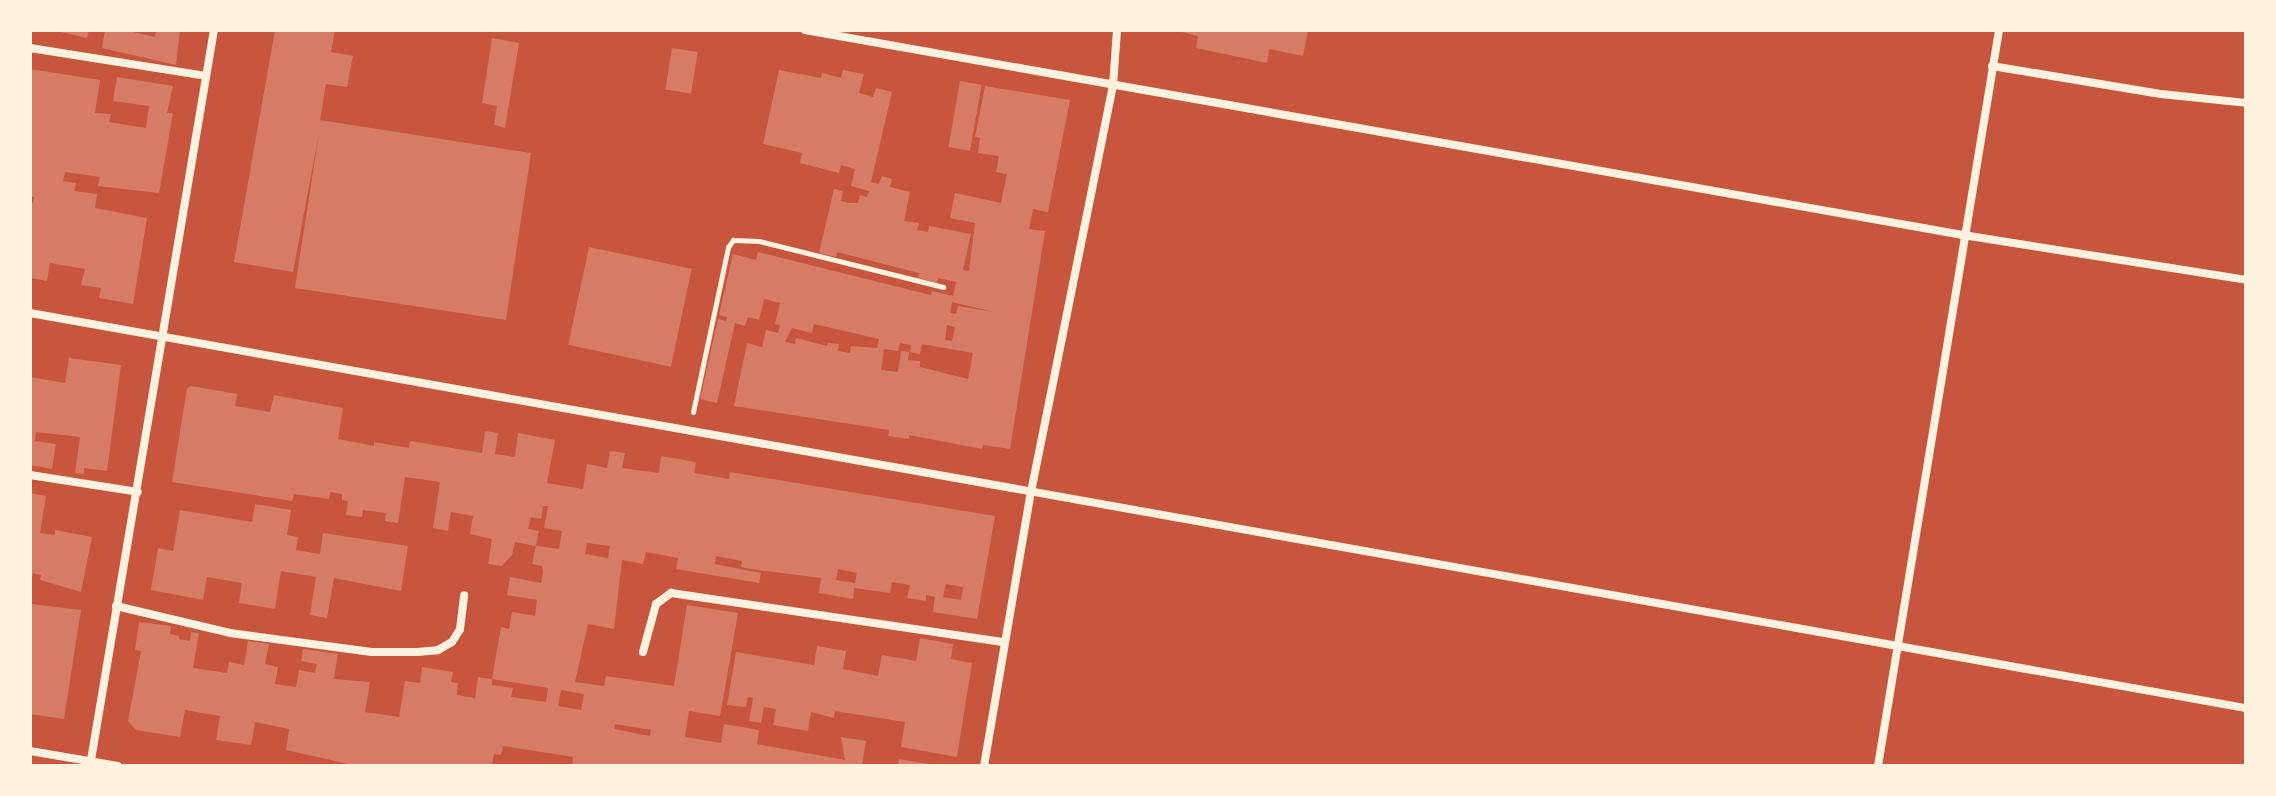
<!DOCTYPE html>
<html>
<head>
<meta charset="utf-8">
<style>
  body { margin:0 }
  #map { position:relative; width:2276px; height:796px; overflow:hidden; background:#c8553d; font-family:"Work Sans",sans-serif }
  div>[style] { position:absolute }
  .building>* { inset:0; background:#d67c66; transform-origin:0 0 }
  .path>* { height:5px; margin:-2.5px; padding:0 2.5px; transform-origin:2.5px; border-radius:2.5px; background:#fff3e0 }
  .minor>* { height:8px; margin:-4px; padding:0 4px; transform-origin:4px; border-radius:4px; background:#fff3e0 }
  span { translate:-50% -50%; white-space:nowrap; text-align:center; line-height:1.15; -webkit-text-stroke:6px #fff3e0; paint-order:stroke }
  .frame { position:absolute; inset:0; border:32px solid #fff3e0; pointer-events:none }
</style>
</head>
<body>
<div id="map">
  <div class="building">
    <div style="clip-path:polygon(53px 30px,89px 30px,87px 38px)"></div>
    <div style="clip-path:polygon(105px 30px,125px 30px,155px 37px,156px 30px,180px 30px,176px 65px,102px 48px)"></div>
    <div style="clip-path:polygon(275px 30px,335px 30px,331px 52px,353px 56px,347px 87px,326px 84px,320px 120px,531px 153px,506px 320px,295px 288px,319px 133px,293px 272px,234px 262px)"></div>
    <div style="clip-path:polygon(1174px 30px,1308px 30px,1303px 56px,1269px 49px,1267px 63px,1196px 48px,1198px 36px)"></div>
    <div style="clip-path:polygon(492px 38px,519px 43px,505px 128px,494px 125px,497px 106px,482px 103px)"></div>
    <div style="left:672px;top:48px;width:26px;height:42px;rotate:9deg"></div>
    <div style="clip-path:polygon(30px 69px,100px 80px,95px 113px,111px 114px,109px 122px,146px 128px,149px 106px,113px 101px,117px 77px,173px 86px,167px 113px,173px 113px,159px 193px,98px 186px,100px 177px,65px 172px,63px 181px,76px 183px,74px 191px,97px 194px,95px 208px,147px 218px,133px 304px,99px 298px,101px 288px,81px 285px,85px 269px,50px 263px,47px 281px,30px 278px,30px 202px,33px 203px,34px 197px,30px 196px)"></div>
    <div style="clip-path:polygon(evenodd,779px 70px,821px 78px,822px 73px,841px 78px,843px 70px,864px 74px,859px 93px,873px 97px,876px 88px,892px 92px,871px 182px,879px 184px,882px 176px,892px 179px,890px 187px,910px 192px,904px 221px,919px 223px,917px 230px,928px 232px,929px 226px,971px 234px,963px 270px,969px 271px,975px 223px,950px 218px,955px 193px,1001px 203px,1007px 174px,996px 172px,999px 156px,978px 153px,980px 138px,975px 137px,985px 86px,1070px 100px,1048px 212px,1033px 209px,1029px 229px,1045px 231px,1010px 449px,983px 445px,982px 449px,909px 435px,909px 439px,888px 436px,889px 430px,734px 406px,747px 343px,762px 347px,766px 330px,778px 333px,780px 325px,775px 324px,780px 303px,764px 299px,759px 320px,748px 317px,745px 326px,735px 323px,717px 403px,700px 399px,718px 319px,726px 321px,727px 317px,719px 315px,733px 254px,756px 260px,758px 252px,931px 295px,932px 291px,953px 296px,956px 282px,938px 278px,937px 283px,918px 278px,919px 273px,837px 252px,836px 257px,819px 253px,834px 189px,843px 191px,841px 201px,849px 203px,858px 203px,860px 195px,867px 197px,869px 191px,851px 186px,855px 169px,841px 165px,839px 173px,800px 163px,802px 153px,763px 144px,779px 70px,952px 302px,994px 312px,958px 306px,956px 314px,950px 313px,952px 302px,779px 70px,814px 324px,879px 339px,877px 348px,851px 346px,850px 353px,838px 351px,839px 344px,828px 343px,827px 346px,796px 338px,795px 344px,785px 342px,792px 328px,812px 333px,814px 324px,779px 70px,947px 325px,955px 327px,952px 341px,945px 340px,947px 325px,779px 70px,900px 343px,911px 345px,910px 352px,920px 354px,922px 344px,973px 353px,968px 379px,920px 367px,920px 361px,908px 360px,909px 352px,901px 351px,898px 372px,881px 370px,884px 349px,898px 351px,900px 343px)"></div>
    <div style="left:960px;top:81px;width:22px;height:67px;rotate:10deg"></div>
    <div style="left:589px;top:247px;width:105px;height:100px;rotate:12deg"></div>
    <div style="clip-path:polygon(69px 358px,121px 365px,107px 471px,84px 468px,84px 474px,75px 473px,80px 437px,36px 432px,35px 441px,56px 444px,52px 469px,30px 465px,30px 377px,65px 383px)"></div>
    <div style="clip-path:polygon(evenodd,191px 386px,237px 394px,235px 406px,270px 412px,274px 395px,343px 408px,338px 439px,374px 446px,374px 442px,409px 448px,410px 441px,482px 453px,485px 431px,498px 433px,495px 454px,515px 457px,518px 433px,555px 440px,547px 483px,583px 489px,587px 464px,607px 468px,610px 451px,625px 453px,622px 468px,659px 473px,661px 456px,696px 462px,694px 473px,729px 479px,730px 472px,995px 516px,977px 619px,933px 612px,935px 597px,926px 595px,926px 601px,907px 598px,910px 585px,892px 582px,890px 593px,854px 588px,853px 599px,819px 593px,821px 578px,750px 569px,741px 567px,742px 561px,716px 556px,715px 564px,761px 573px,759px 583px,676px 569px,678px 558px,646px 552px,643px 564px,622px 560px,614px 629px,588px 624px,575px 682px,604px 686px,606px 676px,674px 686px,687px 605px,738px 613px,720px 716px,689px 711px,685px 737px,721px 743px,724px 724px,759px 730px,757px 744px,845px 760px,841px 737px,866px 741px,862px 766px,572px 766px,573px 757px,503px 746px,501px 755px,494px 754px,492px 766px,357px 766px,286px 750px,289px 729px,255px 722px,251px 745px,216px 740px,220px 716px,185px 710px,180px 737px,136px 730px,128px 721px,141px 651px,135px 650px,139px 622px,171px 626px,170px 634px,179px 636px,179px 639px,190px 641px,191px 632px,199px 633px,193px 668px,227px 673px,229px 662px,244px 665px,248px 641px,269px 644px,265px 664px,278px 667px,275px 684px,296px 687px,299px 670px,315px 673px,317px 664px,301px 661px,303px 649px,338px 654px,334px 679px,370px 682px,365px 712px,399px 717px,405px 681px,420px 683px,422px 667px,453px 672px,451px 682px,458px 683px,457px 695px,475px 698px,478px 677px,492px 679px,501px 627px,509px 629px,512px 612px,535px 616px,537px 600px,507px 595px,510px 577px,541px 583px,543px 572px,542px 566px,532px 564px,536px 546px,515px 542px,512px 555px,502px 566px,488px 564px,492px 539px,470px 534px,473px 516px,451px 512px,448px 531px,433px 528px,440px 482px,405px 477px,398px 523px,385px 521px,386px 513px,363px 510px,362px 517px,346px 515px,348px 501px,342px 500px,342px 494px,330px 492px,329px 499px,294px 494px,292px 501px,172px 482px,187px 388px,191px 386px,543px 506px,548px 506px,544px 528px,562px 531px,559px 549px,536px 546px,539px 531px,528px 529px,531px 517px,541px 519px,543px 506px,191px 386px,587px 543px,610px 546px,608px 558px,585px 554px,587px 543px,191px 386px,838px 569px,857px 573px,855px 583px,836px 580px,838px 569px,191px 386px,946px 584px,963px 587px,961px 600px,943px 597px,946px 584px,191px 386px,492px 679px,548px 688px,546px 702px,511px 697px,513px 688px,492px 685px,492px 679px,191px 386px,561px 690px,584px 694px,581px 710px,558px 706px,561px 690px,191px 386px,615px 724px,651px 730px,650px 736px,614px 729px,615px 724px)"></div>
    <div style="clip-path:polygon(30px 493px,46px 496px,40px 533px,55px 535px,55px 530px,92px 537px,81px 592px,40px 580px,41px 575px,33px 573px,30px 582px)"></div>
    <div style="clip-path:polygon(255px 504px,291px 510px,287px 535px,298px 537px,296px 550px,320px 554px,323px 533px,408px 546px,401px 591px,334px 578px,327px 618px,310px 615px,316px 577px,281px 571px,275px 609px,239px 603px,242px 583px,207px 577px,203px 600px,151px 590px,158px 548px,173px 551px,180px 510px,252px 522px)"></div>
    <div style="clip-path:polygon(32px 604px,81px 610px,64px 719px,30px 714px)"></div>
    <div style="clip-path:polygon(920px 638px,953px 644px,951px 659px,972px 663px,957px 757px,901px 747px,905px 722px,835px 711px,834px 718px,811px 712px,808px 731px,773px 725px,776px 709px,764px 707px,761px 723px,749px 721px,753px 698px,748px 697px,746px 707px,727px 705px,736px 652px,814px 665px,817px 646px,846px 651px,843px 669px,878px 676px,882px 655px,916px 661px)"></div>
    <div style="clip-path:polygon(899px 759px,929px 764px,929px 766px,898px 766px)"></div>
  </div>
  <div class="path">
    <div style="left:693px;top:412px;width:169px;rotate:-78deg"></div>
    <div style="left:728px;top:247px;width:9px;rotate:-54deg"></div>
    <div style="left:733px;top:240px;width:26px;rotate:2deg"></div>
    <div style="left:759px;top:241px;width:190px;rotate:14deg"></div>
  </div>
  <div class="minor">
    <div style="left:805px;top:30px;width:1176px;rotate:10.04deg"></div>
    <div style="left:1963px;top:235px;width:287px;rotate:9deg"></div>
    <div style="left:30px;top:48px;width:178px;rotate:9deg"></div>
    <div style="left:1992px;top:66px;width:171px;rotate:9.4deg"></div>
    <div style="left:2161px;top:94px;width:85px;rotate:6deg"></div>
    <div style="left:30px;top:313px;width:2251px;rotate:10.11deg"></div>
    <div style="left:30px;top:475px;width:109px;rotate:8.9deg"></div>
    <div style="left:116px;top:606px;width:117px;rotate:13.3deg"></div>
    <div style="left:230px;top:633px;width:143px;rotate:7.6deg"></div>
    <div style="left:372px;top:652px;width:45px"></div>
    <div style="left:417px;top:652px;width:21px;rotate:-5deg"></div>
    <div style="left:438px;top:650px;width:16px;rotate:-30deg"></div>
    <div style="left:452px;top:642px;width:15px;rotate:-58deg"></div>
    <div style="left:460px;top:629px;width:34px;rotate:-83deg"></div>
    <div style="left:643px;top:652px;width:50px;rotate:-74.8deg"></div>
    <div style="left:656px;top:604px;width:19px;rotate:-36deg"></div>
    <div style="left:671px;top:593px;width:337px;rotate:8.4deg"></div>
    <div style="left:30px;top:751px;width:89px;rotate:9.7deg"></div>
    <div style="left:90px;top:766px;width:746px;rotate:-80.44deg"></div>
    <div style="left:984px;top:766px;width:278px;rotate:-80.3deg"></div>
    <div style="left:1031px;top:492px;width:414px;rotate:-78.6deg"></div>
    <div style="left:1113px;top:86px;width:56px;rotate:-85.9deg"></div>
    <div style="left:1878px;top:766px;width:746px;rotate:-80.66deg"></div>
  </div>
  <div class="frame"></div>
</div>
</body>
</html>
